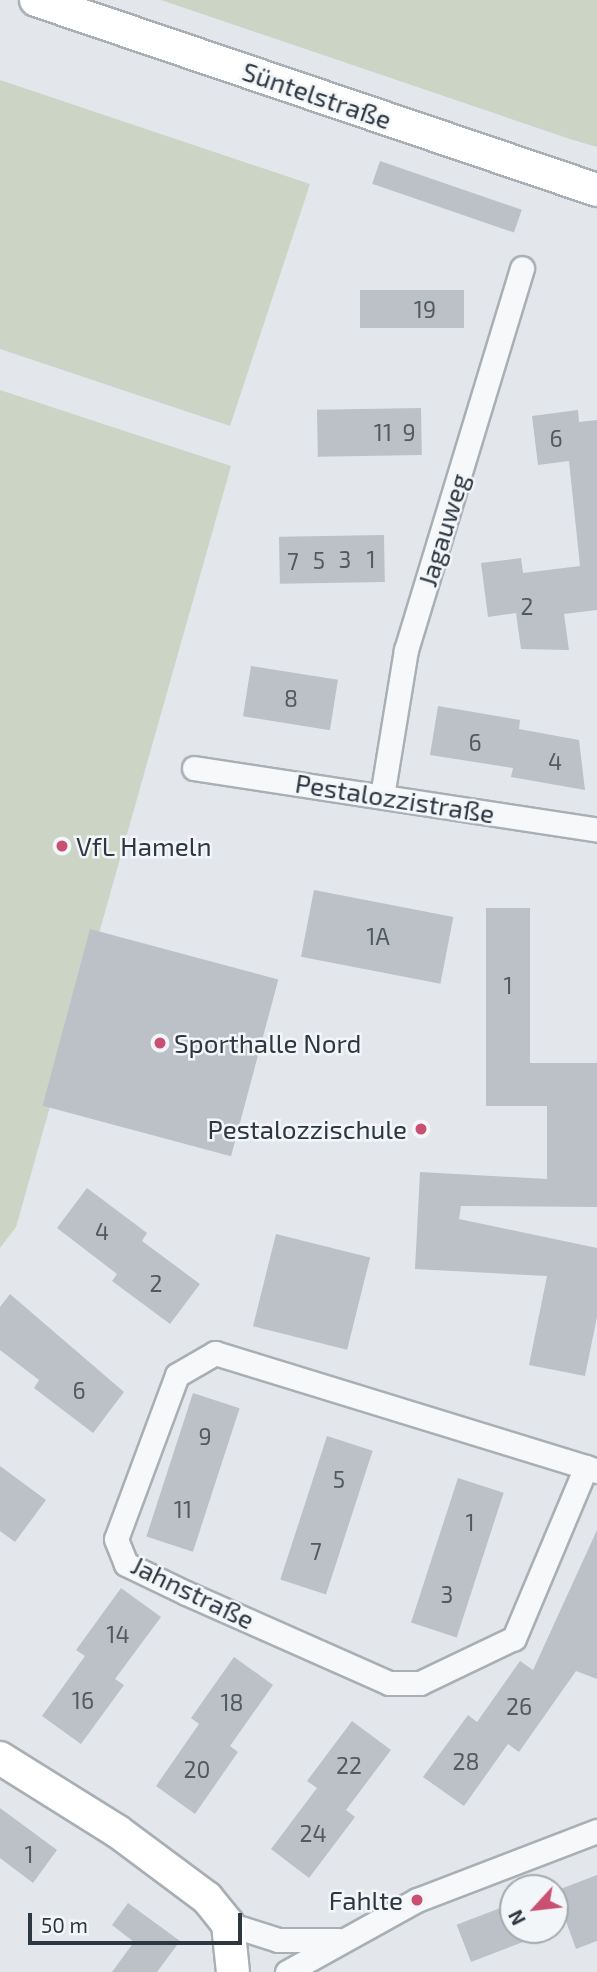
<!DOCTYPE html>
<html>
<head>
<meta charset="utf-8">
<style>
  body { margin:0 }
  #map { position:relative; width:597px; height:1972px; overflow:hidden; background:#e3e7eb; font-family:"Exo 2",sans-serif }
  div>[style] { position:absolute }
  .green>* { inset:0; background:#cbd4c5 }
  .building>* { inset:0; background:#bbc1c7; transform-origin:0 0 }
  .roads { filter:drop-shadow(2px 0 #a8afb5) drop-shadow(-2px 0 #a8afb5) drop-shadow(0 2px #a8afb5) drop-shadow(0 -2px #a8afb5) }
  .street>* { height:23px; margin:-11.5px; padding:0 11.5px; transform-origin:11.5px; border-radius:11.5px; background:#f6f8f9 }
  .secondary>* { height:32px; margin:-16px; padding:0 16px; transform-origin:16px; border-radius:16px; background:#fff }
  .dots>* { width:19px; height:19px; translate:-50% -50%; box-sizing:border-box; border:4px solid #f3f6f8; border-radius:50% }
  span { translate:-50% -50%; white-space:nowrap; text-align:center; line-height:1.15; -webkit-text-stroke:5px #f3f6f8; paint-order:stroke }
  .number-label { font-size:23px; color:#505a63 }
  .number-label span { -webkit-text-stroke-width:0 }
  .street-label { font-size:26px; color:#2c3742 }
  .poi-label { font-size:26px; color:#2c3742 }
  .left { translate:0 -50%; text-align:left }
  .right { translate:-100% -50%; text-align:right }
  .north { position:absolute; left:499px; top:1874px; width:70px; height:70px; box-sizing:border-box; background:#f3f6f8; border:2px solid #a3aaaf; border-radius:50%; rotate:243deg; font-size:19px; font-weight:700; line-height:28px; text-align:center; color:#2c3742 }
  .north::after { content:''; display:block; margin:auto; width:24px; height:32px; background:#c94f73; clip-path:polygon(50% 0,100% 100%,50% 72%,0 100%) }
  .scale { position:absolute; left:28px; top:1913px; width:214px; height:32px; box-sizing:border-box; border:4px solid #2c3742; border-top:0; padding-left:9px; font-size:21px; line-height:24px; white-space:nowrap; color:#2c3742; -webkit-text-stroke:5px #f3f6f8; paint-order:stroke }
</style>
</head>
<body>
<div id="map">
  <div class="green">
    <div style="clip-path:polygon(161px 0,597px 0,597px 147px,573px 140px)"></div>
    <div style="clip-path:polygon(0 80px,310px 184px,230px 426px,0 349px)"></div>
    <div style="clip-path:polygon(0 390px,231px 466px,16px 1227px,0 1248px)"></div>
  </div>
  <div class="building">
    <div style="left:380px;top:161px;width:150px;height:24px;rotate:19deg"></div>
    <div style="left:360px;top:290px;width:104px;height:38px"></div>
    <div style="left:421px;top:408px;width:47px;height:104px;rotate:89deg"></div>
    <div style="clip-path:polygon(578px 410px,579px 422px,597px 420px,597px 610px,564px 614px,569px 650px,521px 649px,516px 613px,488px 617px,481px 563px,521px 558px,523px 573px,580px 566px,569px 461px,538px 465px,532px 416px)"></div>
    <div style="left:384px;top:535px;width:47px;height:105px;rotate:89deg"></div>
    <div style="left:251px;top:666px;width:88px;height:51px;rotate:9deg"></div>
    <div style="clip-path:polygon(438px 706px,520px 720px,519px 729px,579px 740px,585px 790px,511px 777px,513px 768px,430px 755px)"></div>
    <div style="left:314px;top:890px;width:142px;height:68px;rotate:11deg"></div>
    <div style="clip-path:polygon(486px 908px,530px 908px,530px 1063px,597px 1063px,597px 1207px,461px 1206px,459px 1219px,597px 1248px,597px 1317px,585px 1376px,529px 1365px,547px 1276px,415px 1269px,420px 1172px,547px 1179px,547px 1106px,486px 1106px)"></div>
    <div style="left:90px;top:929px;width:195px;height:183px;rotate:15deg"></div>
    <div style="clip-path:polygon(87px 1188px,147px 1233px,142px 1241px,200px 1284px,170px 1324px,112px 1281px,117px 1274px,57px 1228px)"></div>
    <div style="left:276px;top:1234px;width:97px;height:95px;rotate:14deg"></div>
    <div style="clip-path:polygon(10px 1294px,124px 1392px,93px 1433px,34px 1388px,39px 1380px,0 1350px,0 1307px)"></div>
    <div style="left:193px;top:1393px;width:49px;height:151px;rotate:18deg"></div>
    <div style="left:327px;top:1436px;width:48px;height:151px;rotate:18deg"></div>
    <div style="clip-path:polygon(0 1466px,46px 1500px,15px 1542px,0 1531px)"></div>
    <div style="left:458px;top:1478px;width:48px;height:152px;rotate:18deg"></div>
    <div style="clip-path:polygon(597px 1530px,597px 1679px,576px 1671px,519px 1752px,508px 1744px,464px 1806px,423px 1777px,468px 1715px,477px 1722px,520px 1661px,533px 1670px)"></div>
    <div style="clip-path:polygon(121px 1588px,161px 1617px,115px 1679px,124px 1685px,81px 1744px,42px 1716px,85px 1656px,76px 1650px)"></div>
    <div style="clip-path:polygon(234px 1657px,273px 1685px,230px 1746px,238px 1752px,195px 1814px,156px 1786px,199px 1724px,191px 1718px)"></div>
    <div style="clip-path:polygon(352px 1721px,391px 1750px,346px 1810px,355px 1817px,309px 1878px,271px 1849px,317px 1788px,307px 1781px)"></div>
    <div style="clip-path:polygon(0 1808px,57px 1850px,33px 1883px,0 1858px)"></div>
    <div style="clip-path:polygon(597px 1875px,597px 1941px,576px 1949px,555px 1891px)"></div>
    <div style="clip-path:polygon(128px 1903px,180px 1941px,157px 1972px,112px 1972px,134px 1942px,112px 1925px)"></div>
    <div style="left:508px;top:1905px;width:40px;height:55px;rotate:69deg"></div>
  </div>
  <div class="roads">
    <div class="street">
      <div style="left:194px;top:768px;width:408px;rotate:8.7deg"></div>
      <div style="left:382px;top:796px;width:148px;rotate:-80.7deg"></div>
      <div style="left:406px;top:650px;width:399px;rotate:-73.1deg"></div>
      <div style="left:586px;top:1467px;width:186px;rotate:112.8deg"></div>
      <div style="left:514px;top:1638px;width:104px;rotate:154.4deg"></div>
      <div style="left:420px;top:1683px;width:31px;rotate:180deg"></div>
      <div style="left:389px;top:1683px;width:222px;rotate:-156.1deg"></div>
      <div style="left:186px;top:1593px;width:67px;rotate:-154.2deg"></div>
      <div style="left:126px;top:1564px;width:27px;rotate:-112deg"></div>
      <div style="left:116px;top:1539px;width:175px;rotate:-69.6deg"></div>
      <div style="left:177px;top:1375px;width:44px;rotate:-30.1deg"></div>
      <div style="left:215px;top:1353px;width:388px;rotate:17.1deg"></div>
      <div style="left:586px;top:1467px;width:12px;rotate:20deg"></div>
      <div style="left:228px;top:1924px;width:52px;rotate:17.7deg"></div>
      <div style="left:278px;top:1940px;width:60px"></div>
      <div style="left:287px;top:1972px;width:149px;rotate:-29deg"></div>
      <div style="left:417px;top:1900px;width:193px;rotate:-21deg"></div>
    </div>
    <div class="secondary">
      <div style="left:36px;top:0;width:592px;rotate:18.71deg"></div>
      <div style="left:0;top:1758px;width:138px;rotate:32deg"></div>
      <div style="left:117px;top:1831px;width:112px;rotate:36.7deg"></div>
      <div style="left:207px;top:1898px;width:33px;rotate:51deg"></div>
      <div style="left:228px;top:1924px;width:48px;rotate:84.1deg"></div>
    </div>
  </div>
  <div class="dots">
    <div style="left:62px;top:846px;background:#c94f73"></div>
    <div style="left:160px;top:1043px;background:#c94f73"></div>
    <div style="left:421px;top:1129px;background:#c94f73"></div>
    <div style="left:417px;top:1900px;background:#c94f73"></div>
  </div>
  <div class="number-label">
    <span style="left:425px;top:309px">19</span>
    <span style="left:383px;top:432px">11</span>
    <span style="left:409px;top:432px">9</span>
    <span style="left:556px;top:438px">6</span>
    <span style="left:345px;top:559px">3</span>
    <span style="left:371px;top:559px">1</span>
    <span style="left:319px;top:560px">5</span>
    <span style="left:293px;top:561px">7</span>
    <span style="left:527px;top:606px">2</span>
    <span style="left:291px;top:698px">8</span>
    <span style="left:475px;top:742px">6</span>
    <span style="left:555px;top:761px">4</span>
    <span style="left:378px;top:936px">1A</span>
    <span style="left:508px;top:985px">1</span>
    <span style="left:102px;top:1231px">4</span>
    <span style="left:156px;top:1283px">2</span>
    <span style="left:79px;top:1390px">6</span>
    <span style="left:205px;top:1436px">9</span>
    <span style="left:339px;top:1479px">5</span>
    <span style="left:183px;top:1509px">11</span>
    <span style="left:470px;top:1522px">1</span>
    <span style="left:316px;top:1551px">7</span>
    <span style="left:447px;top:1594px">3</span>
    <span style="left:118px;top:1634px">14</span>
    <span style="left:83px;top:1700px">16</span>
    <span style="left:232px;top:1702px">18</span>
    <span style="left:519px;top:1706px">26</span>
    <span style="left:466px;top:1761px">28</span>
    <span style="left:349px;top:1765px">22</span>
    <span style="left:197px;top:1769px">20</span>
    <span style="left:313px;top:1833px">24</span>
    <span style="left:29px;top:1854px">1</span>
  </div>
  <div class="street-label">
    <span style="left:317px;top:95px;rotate:19deg">Süntelstraße</span>
    <span style="left:443px;top:530px;rotate:-73deg">Jagauweg</span>
    <span style="left:395px;top:798px;rotate:9deg">Pestalozzistraße</span>
    <span style="left:193px;top:1592px;rotate:26deg">Jahnstraße</span>
  </div>
  <div class="poi-label">
    <span class="left" style="left:76px;top:846px">VfL Hameln</span>
    <span class="left" style="left:174px;top:1043px">Sporthalle Nord</span>
    <span class="right" style="left:407px;top:1129px">Pestalozzischule</span>
    <span class="right" style="left:403px;top:1900px">Fahlte</span>
  </div>
  <div class="north">N</div>
  <div class="scale">50 m</div>
</div>
</body>
</html>
